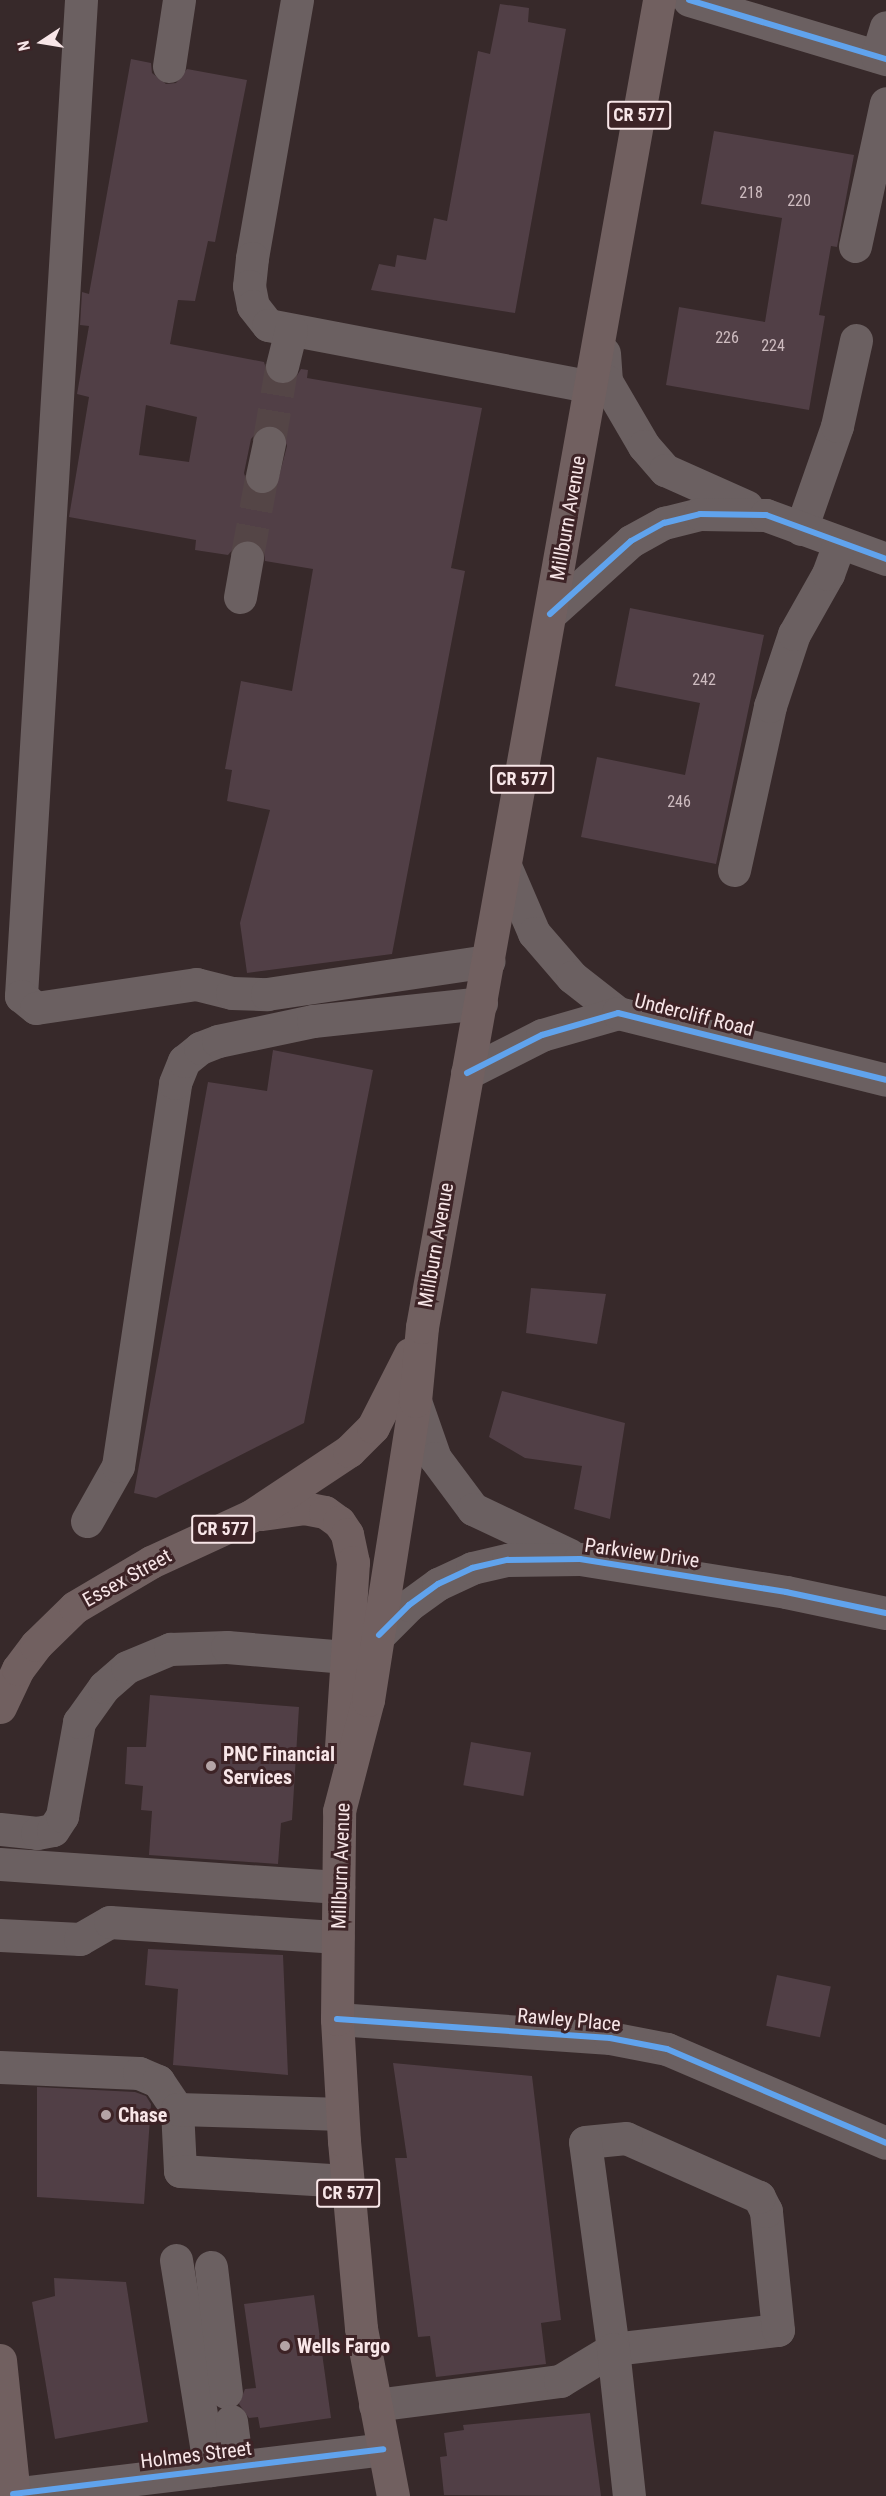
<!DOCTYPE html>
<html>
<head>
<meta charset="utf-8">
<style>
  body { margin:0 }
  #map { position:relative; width:886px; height:2496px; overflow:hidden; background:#37292a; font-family:"Roboto Condensed",sans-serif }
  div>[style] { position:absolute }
  .building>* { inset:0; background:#513f46; transform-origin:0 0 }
  .minor-tunnel>* { height:33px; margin-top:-16.5px; transform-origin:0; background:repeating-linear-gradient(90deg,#544546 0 33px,transparent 0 49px) }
  .minor>* { height:33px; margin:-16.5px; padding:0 16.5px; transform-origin:16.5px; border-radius:16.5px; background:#6b6061 }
  .major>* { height:33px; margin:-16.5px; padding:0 16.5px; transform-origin:16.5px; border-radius:16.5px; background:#716060 }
  .cycleway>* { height:6px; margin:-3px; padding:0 3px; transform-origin:3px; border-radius:3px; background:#60a3ed }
  .dots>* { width:16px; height:16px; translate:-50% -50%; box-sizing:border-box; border:3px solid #3d2326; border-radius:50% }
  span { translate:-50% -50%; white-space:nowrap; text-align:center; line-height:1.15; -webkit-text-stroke:6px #3d2326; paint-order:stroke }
  .number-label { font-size:16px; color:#cebcc0 }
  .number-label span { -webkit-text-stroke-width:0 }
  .shield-label span { padding:2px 4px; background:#3d2326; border:2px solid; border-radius:4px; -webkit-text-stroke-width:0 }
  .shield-label { font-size:18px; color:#f8e6e8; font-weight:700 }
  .street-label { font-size:20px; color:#f8e6e8 }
  .poi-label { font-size:20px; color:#f8e6e8; font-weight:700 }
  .left { translate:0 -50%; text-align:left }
  .north { position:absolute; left:12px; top:12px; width:60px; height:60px; -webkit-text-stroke:4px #3d2326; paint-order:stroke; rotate:258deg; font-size:16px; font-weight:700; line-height:24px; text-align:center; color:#f8e6e8 }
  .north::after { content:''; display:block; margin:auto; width:21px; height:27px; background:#f8e6e8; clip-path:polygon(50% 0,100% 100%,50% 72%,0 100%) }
</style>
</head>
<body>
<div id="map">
  <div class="building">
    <div style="clip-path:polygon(500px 4px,529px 8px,528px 22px,566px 29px,515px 313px,371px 290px,379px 264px,395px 267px,397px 255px,426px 260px,434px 218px,447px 221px,478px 51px,490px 54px)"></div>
    <div style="clip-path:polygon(evenodd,131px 59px,151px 63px,152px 73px,166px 84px,176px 83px,187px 69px,247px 80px,215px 242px,208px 241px,195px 301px,178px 300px,170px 344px,264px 362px,269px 379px,278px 384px,295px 379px,301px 369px,308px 370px,307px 378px,482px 408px,451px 568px,465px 571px,392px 954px,247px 973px,240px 923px,270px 810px,227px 801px,232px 770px,225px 769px,241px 681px,292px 691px,313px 569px,265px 561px,264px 551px,251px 540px,240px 541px,228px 555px,195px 550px,196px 540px,69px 517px,89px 397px,77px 394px,89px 326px,80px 325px,82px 292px,89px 294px,131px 59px,146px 405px,197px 417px,189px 462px,139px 455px,146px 405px,131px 59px,263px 425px,281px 429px,287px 446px,276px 488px,259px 494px,249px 489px,244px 473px,251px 439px,263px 425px)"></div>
    <div style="clip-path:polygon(714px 131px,854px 155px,837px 247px,831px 246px,819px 315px,825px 316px,809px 410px,666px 385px,679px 307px,765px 322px,782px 218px,701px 204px)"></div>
    <div style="clip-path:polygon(630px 608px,764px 635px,716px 864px,581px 837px,597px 757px,685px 775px,700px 703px,615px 686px)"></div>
    <div style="clip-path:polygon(273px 1050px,373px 1070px,304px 1423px,156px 1498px,134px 1493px,208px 1082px,267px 1091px)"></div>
    <div style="clip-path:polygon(531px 1288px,606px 1294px,597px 1344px,526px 1333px)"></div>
    <div style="clip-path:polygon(502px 1391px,625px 1423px,610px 1519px,574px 1509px,582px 1466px,525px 1458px,489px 1437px)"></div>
    <div style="clip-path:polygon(150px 1695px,299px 1707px,292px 1820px,281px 1823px,278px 1864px,149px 1855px,152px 1811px,141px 1810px,143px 1786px,125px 1784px,127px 1747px,146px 1747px)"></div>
    <div style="left:471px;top:1742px;width:61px;height:44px;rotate:10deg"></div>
    <div style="clip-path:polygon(148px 1949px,283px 1955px,288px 2075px,173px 2065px,178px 1989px,145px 1985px)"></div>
    <div style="left:777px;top:1975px;width:55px;height:52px;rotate:12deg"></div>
    <div style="clip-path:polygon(393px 2063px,532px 2076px,561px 2320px,541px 2323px,546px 2364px,436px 2377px,430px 2336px,418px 2337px,395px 2158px,407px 2158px)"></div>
    <div style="clip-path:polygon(37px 2087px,135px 2092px,146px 2096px,151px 2104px,144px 2204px,37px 2197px)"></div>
    <div style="clip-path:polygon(54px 2278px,126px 2282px,148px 2422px,55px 2439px,32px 2302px,55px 2296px)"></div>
    <div style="clip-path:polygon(314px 2295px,331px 2418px,260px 2428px,258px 2417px,249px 2418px,239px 2404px,245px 2389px,256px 2388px,244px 2304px)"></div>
    <div style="clip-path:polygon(590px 2413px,601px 2496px,444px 2495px,440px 2457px,447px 2456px,444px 2433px,464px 2430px,463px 2425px)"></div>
  </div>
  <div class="minor-tunnel">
    <div style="left:269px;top:443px;width:78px;rotate:-80.4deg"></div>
    <div style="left:247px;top:558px;width:83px;rotate:-79.6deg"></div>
  </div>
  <div class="minor">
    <div style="left:81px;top:0;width:998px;rotate:93.45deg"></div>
    <div style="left:21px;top:996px;width:19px;rotate:39deg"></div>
    <div style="left:36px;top:1008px;width:162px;rotate:-8.5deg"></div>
    <div style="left:196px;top:984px;width:37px;rotate:14deg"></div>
    <div style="left:232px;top:993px;width:35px;rotate:2deg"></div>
    <div style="left:267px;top:994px;width:224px;rotate:-8.5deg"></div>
    <div style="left:297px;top:0;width:262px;rotate:99.9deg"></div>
    <div style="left:252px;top:258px;width:28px;rotate:96deg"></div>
    <div style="left:249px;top:286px;width:20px;rotate:79deg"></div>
    <div style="left:253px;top:306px;width:24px;rotate:52deg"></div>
    <div style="left:268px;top:325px;width:330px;rotate:10.8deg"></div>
    <div style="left:689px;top:0;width:206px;rotate:16.7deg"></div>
    <div style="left:877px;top:56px;width:30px;rotate:-73deg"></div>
    <div style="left:169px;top:66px;width:67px;rotate:-81.4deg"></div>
    <div style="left:855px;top:246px;width:146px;rotate:-77.8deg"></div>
    <div style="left:604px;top:353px;width:28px;rotate:86deg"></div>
    <div style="left:606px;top:381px;width:75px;rotate:59.7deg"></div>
    <div style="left:644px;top:446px;width:32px;rotate:49deg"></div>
    <div style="left:665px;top:470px;width:89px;rotate:24deg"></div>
    <div style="left:282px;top:366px;width:37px;rotate:-76deg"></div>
    <div style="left:262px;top:476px;width:34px;rotate:-78deg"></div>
    <div style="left:801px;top:529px;width:109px;rotate:-70.7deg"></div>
    <div style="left:837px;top:426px;width:88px;rotate:-77.5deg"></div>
    <div style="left:240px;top:597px;width:40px;rotate:-80deg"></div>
    <div style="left:550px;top:614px;width:109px;rotate:-42deg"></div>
    <div style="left:631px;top:541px;width:38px;rotate:-29deg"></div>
    <div style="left:664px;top:523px;width:37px;rotate:-14deg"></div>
    <div style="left:700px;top:514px;width:66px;rotate:0.9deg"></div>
    <div style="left:766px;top:515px;width:128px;rotate:20.1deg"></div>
    <div style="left:506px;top:868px;width:71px;rotate:66.7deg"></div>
    <div style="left:534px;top:933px;width:58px;rotate:49.2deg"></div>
    <div style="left:572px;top:977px;width:58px;rotate:38deg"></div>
    <div style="left:734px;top:870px;width:168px;rotate:-77.6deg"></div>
    <div style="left:770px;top:706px;width:76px;rotate:-71.6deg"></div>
    <div style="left:794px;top:634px;width:69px;rotate:-60.5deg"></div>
    <div style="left:828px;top:574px;width:33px;rotate:-70deg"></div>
    <div style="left:467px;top:1073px;width:84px;rotate:-26.9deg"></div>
    <div style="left:542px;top:1035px;width:79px;rotate:-16.1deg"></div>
    <div style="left:618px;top:1013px;width:276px;rotate:14deg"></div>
    <div style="left:415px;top:1401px;width:60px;rotate:70.7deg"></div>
    <div style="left:435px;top:1458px;width:64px;rotate:53.3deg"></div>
    <div style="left:473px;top:1509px;width:107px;rotate:25.4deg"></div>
    <div style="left:87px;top:1521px;width:63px;rotate:-60.6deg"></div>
    <div style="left:118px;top:1466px;width:387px;rotate:-81.5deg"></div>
    <div style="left:175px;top:1083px;width:24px;rotate:-68deg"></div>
    <div style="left:184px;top:1061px;width:21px;rotate:-39deg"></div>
    <div style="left:200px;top:1048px;width:19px;rotate:-21deg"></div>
    <div style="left:218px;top:1041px;width:97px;rotate:-11.9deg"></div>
    <div style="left:313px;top:1021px;width:169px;rotate:-6.1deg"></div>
    <div style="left:379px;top:1635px;width:42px;rotate:-45deg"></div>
    <div style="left:409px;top:1605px;width:36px;rotate:-36deg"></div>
    <div style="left:438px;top:1584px;width:38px;rotate:-25deg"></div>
    <div style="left:472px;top:1568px;width:37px;rotate:-13deg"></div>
    <div style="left:508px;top:1560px;width:72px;rotate:-0.8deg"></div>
    <div style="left:580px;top:1559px;width:209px;rotate:9.1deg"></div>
    <div style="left:786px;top:1592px;width:102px;rotate:11.9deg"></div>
    <div style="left:0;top:1829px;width:37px;rotate:6deg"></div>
    <div style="left:37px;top:1833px;width:16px;rotate:-11deg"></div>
    <div style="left:53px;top:1830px;width:17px;rotate:-57deg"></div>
    <div style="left:62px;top:1816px;width:96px;rotate:-79.7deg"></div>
    <div style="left:79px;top:1722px;width:43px;rotate:-54.5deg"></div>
    <div style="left:104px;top:1687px;width:30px;rotate:-41deg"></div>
    <div style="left:127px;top:1667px;width:47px;rotate:-22.7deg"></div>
    <div style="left:170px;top:1649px;width:57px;rotate:-2deg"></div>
    <div style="left:227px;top:1647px;width:119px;rotate:4.8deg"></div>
    <div style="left:0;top:1864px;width:339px;rotate:3.9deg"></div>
    <div style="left:0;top:1935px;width:80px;rotate:2.9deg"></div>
    <div style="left:80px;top:1939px;width:34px;rotate:-30deg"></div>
    <div style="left:110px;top:1922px;width:228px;rotate:3.8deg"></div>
    <div style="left:337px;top:2019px;width:274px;rotate:4deg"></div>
    <div style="left:610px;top:2038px;width:58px;rotate:10.9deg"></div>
    <div style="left:667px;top:2049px;width:238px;rotate:23.2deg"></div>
    <div style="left:0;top:2067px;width:139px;rotate:2.5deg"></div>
    <div style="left:139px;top:2073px;width:21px;rotate:23deg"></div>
    <div style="left:158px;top:2081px;width:34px;rotate:56deg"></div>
    <div style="left:177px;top:2109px;width:62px;rotate:87.2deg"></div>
    <div style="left:180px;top:2171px;width:167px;rotate:3.4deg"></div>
    <div style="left:177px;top:2109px;width:165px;rotate:1.7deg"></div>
    <div style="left:176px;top:2260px;width:213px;rotate:80.8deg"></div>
    <div style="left:211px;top:2267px;width:126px;rotate:83.2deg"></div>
    <div style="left:375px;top:2405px;width:187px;rotate:-7.4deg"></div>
    <div style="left:560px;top:2381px;width:62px;rotate:-31.1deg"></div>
    <div style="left:613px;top:2349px;width:166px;rotate:-6.6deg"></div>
    <div style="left:778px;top:2330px;width:120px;rotate:-95.8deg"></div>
    <div style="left:766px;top:2211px;width:16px;rotate:-117deg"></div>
    <div style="left:759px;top:2197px;width:145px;rotate:-156.1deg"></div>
    <div style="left:626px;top:2138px;width:41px;rotate:174.4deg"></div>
    <div style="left:585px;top:2142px;width:209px;rotate:82.3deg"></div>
    <div style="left:613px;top:2349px;width:148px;rotate:83.8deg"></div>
    <div style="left:231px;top:2421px;width:46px;rotate:82.6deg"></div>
    <div style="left:13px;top:2494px;width:373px;rotate:-6.9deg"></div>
  </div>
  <div class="major">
    <div style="left:262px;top:1514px;width:42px;rotate:-8.1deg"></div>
    <div style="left:304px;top:1508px;width:21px;rotate:11deg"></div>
    <div style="left:325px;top:1512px;width:17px;rotate:36deg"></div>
    <div style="left:339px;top:1522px;width:14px;rotate:56deg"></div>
    <div style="left:347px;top:1534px;width:29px;rotate:78deg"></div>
    <div style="left:353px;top:1562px;width:187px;rotate:93.7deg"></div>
    <div style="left:0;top:1707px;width:42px;rotate:-64.7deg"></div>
    <div style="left:18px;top:1669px;width:30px;rotate:-53deg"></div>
    <div style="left:36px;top:1645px;width:54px;rotate:-44.3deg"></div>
    <div style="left:75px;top:1607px;width:88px;rotate:-30.6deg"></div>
    <div style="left:151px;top:1562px;width:110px;rotate:-24.7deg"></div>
    <div style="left:251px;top:1516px;width:118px;rotate:-33.6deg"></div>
    <div style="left:349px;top:1451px;width:34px;rotate:-45deg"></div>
    <div style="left:373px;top:1427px;width:82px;rotate:-63.1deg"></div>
    <div style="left:0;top:2360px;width:137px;rotate:84.1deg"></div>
    <div style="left:393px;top:2496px;width:171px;rotate:-100.8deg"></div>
    <div style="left:361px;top:2328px;width:188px;rotate:-95.2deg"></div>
    <div style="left:344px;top:2141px;width:122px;rotate:-93.3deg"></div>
    <div style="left:337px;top:2019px;width:208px;rotate:-89.4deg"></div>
    <div style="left:339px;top:1811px;width:115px;rotate:-75.4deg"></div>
    <div style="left:368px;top:1700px;width:303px;rotate:-81.1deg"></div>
    <div style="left:415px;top:1401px;width:74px;rotate:-84.6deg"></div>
    <div style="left:422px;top:1327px;width:1348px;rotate:-79.87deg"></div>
  </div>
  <div class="cycleway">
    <div style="left:689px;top:0;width:206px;rotate:16.7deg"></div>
    <div style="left:550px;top:614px;width:109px;rotate:-42deg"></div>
    <div style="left:631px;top:541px;width:38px;rotate:-29deg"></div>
    <div style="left:664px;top:523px;width:37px;rotate:-14deg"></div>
    <div style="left:700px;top:514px;width:66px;rotate:0.9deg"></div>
    <div style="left:766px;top:515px;width:128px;rotate:20.1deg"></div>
    <div style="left:467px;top:1073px;width:84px;rotate:-26.9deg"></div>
    <div style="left:542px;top:1035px;width:79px;rotate:-16.1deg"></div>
    <div style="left:618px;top:1013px;width:276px;rotate:14deg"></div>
    <div style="left:379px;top:1635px;width:42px;rotate:-45deg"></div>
    <div style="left:409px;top:1605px;width:36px;rotate:-36deg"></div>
    <div style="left:438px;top:1584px;width:38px;rotate:-25deg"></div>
    <div style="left:472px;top:1568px;width:37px;rotate:-13deg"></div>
    <div style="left:508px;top:1560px;width:72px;rotate:-0.8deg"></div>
    <div style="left:580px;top:1559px;width:209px;rotate:9.1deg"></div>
    <div style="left:786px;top:1592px;width:102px;rotate:11.9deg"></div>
    <div style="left:337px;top:2019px;width:274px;rotate:4deg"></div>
    <div style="left:610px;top:2038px;width:58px;rotate:10.9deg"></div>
    <div style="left:667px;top:2049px;width:238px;rotate:23.2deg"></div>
    <div style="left:13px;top:2494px;width:373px;rotate:-6.9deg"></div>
  </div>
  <div class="dots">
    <div style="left:211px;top:1766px;background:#b4a4a6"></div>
    <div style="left:106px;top:2115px;background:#b4a4a6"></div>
    <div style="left:285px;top:2346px;background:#b4a4a6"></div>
  </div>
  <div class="number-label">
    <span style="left:751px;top:193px">218</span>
    <span style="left:799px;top:201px">220</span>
    <span style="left:727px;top:338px">226</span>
    <span style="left:773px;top:346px">224</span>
    <span style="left:704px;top:680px">242</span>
    <span style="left:679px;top:802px">246</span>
  </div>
  <div class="shield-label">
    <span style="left:639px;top:115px">CR 577</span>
    <span style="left:522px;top:779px">CR 577</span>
    <span style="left:223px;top:1529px">CR 577</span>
    <span style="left:348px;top:2193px">CR 577</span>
  </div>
  <div class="street-label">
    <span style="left:568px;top:518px;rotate:-80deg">Millburn Avenue</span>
    <span style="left:694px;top:1015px;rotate:14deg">Undercliff Road</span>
    <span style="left:436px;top:1245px;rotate:-80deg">Millburn Avenue</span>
    <span style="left:642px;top:1553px;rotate:8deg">Parkview Drive</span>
    <span style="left:127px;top:1578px;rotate:-29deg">Essex Street</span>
    <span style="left:341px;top:1866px;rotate:-88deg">Millburn Avenue</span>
    <span style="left:569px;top:2020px;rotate:5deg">Rawley Place</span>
    <span style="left:196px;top:2455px;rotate:-7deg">Holmes Street</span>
  </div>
  <div class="poi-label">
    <span class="left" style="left:223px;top:1766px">PNC Financial<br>Services</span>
    <span class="left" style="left:118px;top:2115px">Chase</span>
    <span class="left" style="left:297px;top:2346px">Wells Fargo</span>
  </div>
  <div class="north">N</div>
</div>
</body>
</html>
